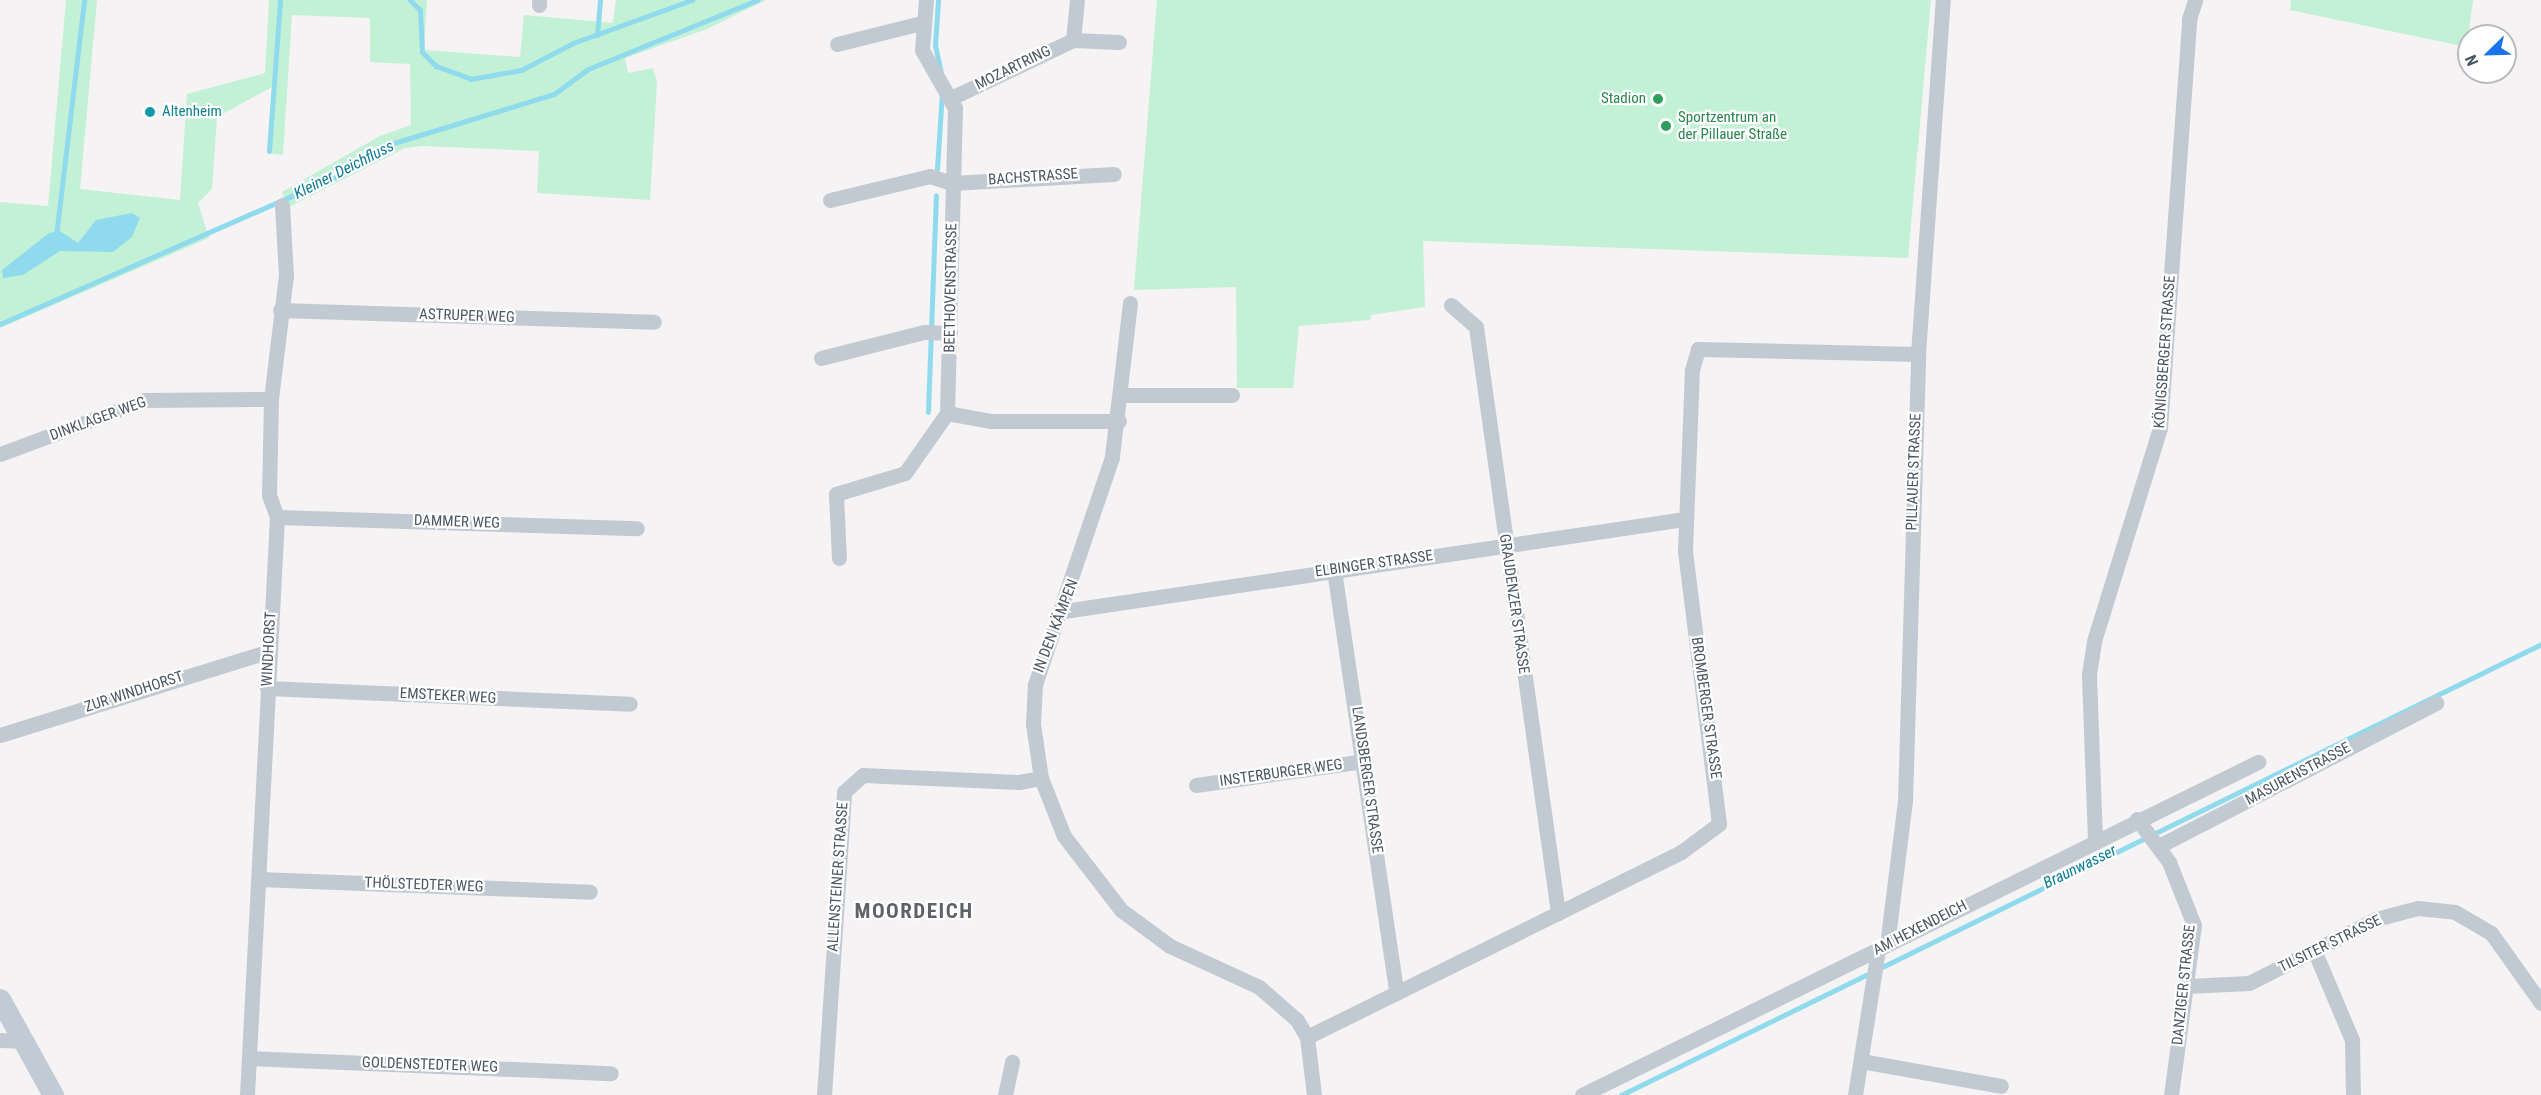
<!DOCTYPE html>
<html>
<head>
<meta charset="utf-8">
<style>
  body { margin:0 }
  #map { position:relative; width:2541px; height:1095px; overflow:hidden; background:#f5f3f3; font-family:"Roboto Condensed",sans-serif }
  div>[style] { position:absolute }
  .green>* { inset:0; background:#c3f1d5 }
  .water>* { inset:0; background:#90daee }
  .stream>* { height:5px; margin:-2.5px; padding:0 2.5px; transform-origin:2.5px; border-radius:2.5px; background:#90daee }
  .street>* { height:15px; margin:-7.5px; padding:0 7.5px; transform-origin:7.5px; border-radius:7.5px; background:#c1cad2 }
  .secondary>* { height:21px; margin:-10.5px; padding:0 10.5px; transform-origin:10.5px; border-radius:10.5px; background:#c1cbd6 }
  .dots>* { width:16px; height:16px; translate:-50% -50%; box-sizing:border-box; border:3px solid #fff; border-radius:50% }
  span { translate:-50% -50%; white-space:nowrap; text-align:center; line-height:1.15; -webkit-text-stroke:4.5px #fff; paint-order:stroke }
  .street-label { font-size:15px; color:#4a5661 }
  .leisure-label { font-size:15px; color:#27864d }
  .right { translate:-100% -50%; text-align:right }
  .left { translate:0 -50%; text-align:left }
  .culture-label { font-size:15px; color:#0d838f }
  .water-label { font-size:16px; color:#0c7c9b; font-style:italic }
  .district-label { font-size:21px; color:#5f6368; font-weight:700; letter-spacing:1.5px }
  .north { position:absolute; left:2457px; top:24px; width:60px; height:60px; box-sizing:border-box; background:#fff; border:2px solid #b7bbc0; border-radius:50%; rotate:247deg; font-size:16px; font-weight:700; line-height:24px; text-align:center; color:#4a5661 }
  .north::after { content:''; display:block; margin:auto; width:21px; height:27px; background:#1a73e8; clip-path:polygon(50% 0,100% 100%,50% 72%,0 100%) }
</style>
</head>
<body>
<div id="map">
  <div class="green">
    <div style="clip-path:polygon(66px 0,97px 0,80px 189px,180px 200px,187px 94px,265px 73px,269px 0,427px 0,424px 50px,520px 57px,524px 15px,613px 23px,616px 0,766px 0,707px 29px,625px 58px,628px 73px,653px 68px,657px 83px,650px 200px,537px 193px,539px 151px,423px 146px,405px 148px,287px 208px,282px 192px,380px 136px,411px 125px,410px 64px,370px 62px,370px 18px,292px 15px,283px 155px,267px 153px,272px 87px,217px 117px,212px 189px,198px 203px,209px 238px,0 328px,0 202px,48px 206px)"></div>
    <div style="clip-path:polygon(1157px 0,1931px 0,1908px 258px,1423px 241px,1425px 307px,1371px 315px,1370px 320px,1299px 326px,1293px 388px,1237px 388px,1236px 287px,1134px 290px)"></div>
    <div style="clip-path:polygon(2291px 0,2473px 0,2467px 47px,2290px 10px)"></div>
  </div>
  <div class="water">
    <div style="clip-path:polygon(132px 213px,140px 218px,132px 237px,113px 252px,60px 251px,23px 275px,3px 278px,2px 270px,49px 233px,60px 231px,78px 243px,96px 220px)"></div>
  </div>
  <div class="stream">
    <div style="left:410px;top:0;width:14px;rotate:45deg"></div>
    <div style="left:420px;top:10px;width:42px;rotate:87.3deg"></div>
    <div style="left:422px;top:52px;width:20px;rotate:45deg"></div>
    <div style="left:436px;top:66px;width:37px;rotate:20deg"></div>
    <div style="left:471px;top:79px;width:51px;rotate:-10.2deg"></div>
    <div style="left:521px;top:70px;width:59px;rotate:-27.4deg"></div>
    <div style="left:573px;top:43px;width:127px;rotate:-19.9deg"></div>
    <div style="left:938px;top:0;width:45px;rotate:93.8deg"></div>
    <div style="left:935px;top:45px;width:33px;rotate:78deg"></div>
    <div style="left:597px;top:35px;width:35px;rotate:-85deg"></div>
    <div style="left:269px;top:151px;width:151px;rotate:-85.8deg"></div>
    <div style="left:937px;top:169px;width:77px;rotate:-86.3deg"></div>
    <div style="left:56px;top:236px;width:238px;rotate:-83.2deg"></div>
    <div style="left:0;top:324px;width:371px;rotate:-23.7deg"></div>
    <div style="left:340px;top:175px;width:53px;rotate:-33.4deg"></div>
    <div style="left:384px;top:146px;width:178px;rotate:-17deg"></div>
    <div style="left:554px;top:94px;width:42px;rotate:-36.3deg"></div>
    <div style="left:588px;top:69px;width:183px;rotate:-22.2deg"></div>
    <div style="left:928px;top:412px;width:217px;rotate:-87.9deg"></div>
    <div style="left:1621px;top:1095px;width:1025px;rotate:-26.11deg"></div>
  </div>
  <div class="street">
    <div style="left:926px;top:0;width:50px;rotate:94.6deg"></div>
    <div style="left:922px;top:50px;width:67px;rotate:60.4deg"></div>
    <div style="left:955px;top:108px;width:305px;rotate:91.5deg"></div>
    <div style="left:947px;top:413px;width:45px;rotate:10.3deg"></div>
    <div style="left:991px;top:421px;width:128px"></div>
    <div style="left:539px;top:5px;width:5px;rotate:-90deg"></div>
    <div style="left:1073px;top:40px;width:46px;rotate:2.5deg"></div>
    <div style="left:837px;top:44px;width:87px;rotate:-14deg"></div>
    <div style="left:953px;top:97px;width:133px;rotate:-25.4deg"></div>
    <div style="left:1073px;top:40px;width:40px;rotate:-84.3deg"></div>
    <div style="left:830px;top:200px;width:103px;rotate:-13.5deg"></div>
    <div style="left:930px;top:176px;width:23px;rotate:18deg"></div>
    <div style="left:952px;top:183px;width:162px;rotate:-3.2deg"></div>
    <div style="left:1130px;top:303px;width:155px;rotate:96.7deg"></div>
    <div style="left:1112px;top:457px;width:240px;rotate:108.7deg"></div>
    <div style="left:1035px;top:684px;width:40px;rotate:92.9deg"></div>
    <div style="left:1033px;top:724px;width:55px;rotate:81.6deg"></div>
    <div style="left:1041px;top:778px;width:62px;rotate:68.4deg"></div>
    <div style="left:1064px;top:836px;width:93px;rotate:52.4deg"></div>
    <div style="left:1121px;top:910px;width:61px;rotate:36.3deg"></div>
    <div style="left:1170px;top:946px;width:98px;rotate:24.7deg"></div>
    <div style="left:1259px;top:987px;width:50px;rotate:41deg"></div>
    <div style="left:1297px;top:1020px;width:20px;rotate:60deg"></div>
    <div style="left:1307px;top:1037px;width:58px;rotate:83.1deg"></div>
    <div style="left:1451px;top:305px;width:33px;rotate:41deg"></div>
    <div style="left:1476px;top:327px;width:592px;rotate:82.03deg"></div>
    <div style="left:280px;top:310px;width:374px;rotate:1.8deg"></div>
    <div style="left:821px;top:358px;width:106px;rotate:-14.2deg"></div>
    <div style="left:924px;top:332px;width:26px;rotate:2deg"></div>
    <div style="left:1122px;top:395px;width:110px"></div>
    <div style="left:0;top:454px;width:155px;rotate:-20.4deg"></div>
    <div style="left:145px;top:400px;width:126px;rotate:-0.5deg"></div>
    <div style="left:277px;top:517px;width:360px;rotate:1.8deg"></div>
    <div style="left:839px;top:558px;width:64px;rotate:-92.7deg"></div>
    <div style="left:836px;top:494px;width:72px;rotate:-16.9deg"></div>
    <div style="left:905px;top:473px;width:73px;rotate:-55deg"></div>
    <div style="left:1334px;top:570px;width:426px;rotate:81.6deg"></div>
    <div style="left:1064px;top:611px;width:628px;rotate:-8.43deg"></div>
    <div style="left:267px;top:688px;width:363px;rotate:2.5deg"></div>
    <div style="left:0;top:735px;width:282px;rotate:-17.3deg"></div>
    <div style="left:1196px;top:785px;width:171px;rotate:-8.1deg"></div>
    <div style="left:2137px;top:819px;width:54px;rotate:53.3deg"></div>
    <div style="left:2169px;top:862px;width:68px;rotate:68.4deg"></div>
    <div style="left:2194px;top:925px;width:172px;rotate:97.7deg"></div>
    <div style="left:2095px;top:840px;width:166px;rotate:-92.1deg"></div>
    <div style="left:2089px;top:674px;width:33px;rotate:-81deg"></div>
    <div style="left:2094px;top:641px;width:223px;rotate:-72.8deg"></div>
    <div style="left:2160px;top:428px;width:410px;rotate:-85.9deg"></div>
    <div style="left:2189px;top:19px;width:20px;rotate:-72deg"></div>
    <div style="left:2159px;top:846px;width:312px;rotate:-27.3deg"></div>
    <div style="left:259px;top:879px;width:331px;rotate:2.2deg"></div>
    <div style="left:1887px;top:945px;width:145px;rotate:-82.9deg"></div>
    <div style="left:1905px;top:801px;width:447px;rotate:-88.3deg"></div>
    <div style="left:1918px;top:354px;width:355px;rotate:-86deg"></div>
    <div style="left:2314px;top:950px;width:98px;rotate:67.1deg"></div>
    <div style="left:2352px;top:1040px;width:55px;rotate:89deg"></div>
    <div style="left:2187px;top:986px;width:62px;rotate:-2.8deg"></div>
    <div style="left:2249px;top:983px;width:142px;rotate:-26.7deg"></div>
    <div style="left:2376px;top:919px;width:43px;rotate:-14.7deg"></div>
    <div style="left:2418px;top:908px;width:37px;rotate:6deg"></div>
    <div style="left:2455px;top:912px;width:42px;rotate:30.3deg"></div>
    <div style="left:2491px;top:933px;width:86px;rotate:54.5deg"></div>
    <div style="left:1307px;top:1037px;width:417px;rotate:-26.3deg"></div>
    <div style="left:1681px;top:852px;width:47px;rotate:-36.4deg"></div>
    <div style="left:1719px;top:824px;width:275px;rotate:-97.1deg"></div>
    <div style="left:1685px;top:551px;width:181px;rotate:-87.8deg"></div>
    <div style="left:1692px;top:370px;width:22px;rotate:-74deg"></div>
    <div style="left:1698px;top:349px;width:220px;rotate:1.3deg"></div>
    <div style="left:0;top:1040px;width:26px;rotate:2deg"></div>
    <div style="left:249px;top:1058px;width:362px;rotate:2.4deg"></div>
    <div style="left:1861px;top:1061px;width:142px;rotate:10.1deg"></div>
    <div style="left:247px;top:1095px;width:579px;rotate:-87.03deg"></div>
    <div style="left:277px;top:517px;width:23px;rotate:-110deg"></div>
    <div style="left:269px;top:495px;width:96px;rotate:-88.8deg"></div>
    <div style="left:271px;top:399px;width:125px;rotate:-83.1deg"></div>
    <div style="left:286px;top:275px;width:70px;rotate:-93.3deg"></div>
    <div style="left:824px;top:1095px;width:304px;rotate:-86.2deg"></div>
    <div style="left:844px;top:792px;width:25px;rotate:-42deg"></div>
    <div style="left:863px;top:775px;width:156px;rotate:2.6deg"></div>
    <div style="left:1019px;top:782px;width:22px;rotate:-10deg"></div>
    <div style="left:1005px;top:1095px;width:34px;rotate:-78deg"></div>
    <div style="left:1582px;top:1095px;width:754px;rotate:-26.23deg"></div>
    <div style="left:1855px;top:1095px;width:148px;rotate:-81deg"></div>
  </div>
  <div class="secondary">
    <div style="left:0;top:999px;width:110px;rotate:61.1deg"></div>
  </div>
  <div class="dots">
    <div style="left:1658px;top:99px;background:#2e9e5b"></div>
    <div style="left:150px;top:112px;background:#0f9aa8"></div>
    <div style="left:1666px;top:126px;background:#2e9e5b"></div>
  </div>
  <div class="street-label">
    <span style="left:1013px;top:68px;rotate:-26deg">MOZARTRING</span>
    <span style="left:1033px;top:177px;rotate:-4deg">BACHSTRASSE</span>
    <span style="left:951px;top:288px;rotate:-89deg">BEETHOVENSTRASSE</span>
    <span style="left:467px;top:316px;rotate:2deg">ASTRUPER WEG</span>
    <span style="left:2165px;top:352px;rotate:-86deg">KÖNIGSBERGER STRASSE</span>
    <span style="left:98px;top:419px;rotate:-20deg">DINKLAGER WEG</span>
    <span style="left:1914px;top:472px;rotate:-88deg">PILLAUER STRASSE</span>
    <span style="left:457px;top:522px;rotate:2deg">DAMMER WEG</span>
    <span style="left:1374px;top:564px;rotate:-8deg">ELBINGER STRASSE</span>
    <span style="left:1514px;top:604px;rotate:82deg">GRAUDENZER STRASSE</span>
    <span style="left:1056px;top:626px;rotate:-69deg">IN DEN KÄMPEN</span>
    <span style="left:269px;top:649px;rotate:-87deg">WINDHORST</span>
    <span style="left:134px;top:692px;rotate:-18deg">ZUR WINDHORST</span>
    <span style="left:448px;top:696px;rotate:3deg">EMSTEKER WEG</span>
    <span style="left:1706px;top:708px;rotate:82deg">BROMBERGER STRASSE</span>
    <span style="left:1281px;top:773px;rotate:-8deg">INSTERBURGER WEG</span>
    <span style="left:2298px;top:774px;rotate:-28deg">MASURENSTRASSE</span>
    <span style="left:1367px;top:780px;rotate:82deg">LANDSBERGER STRASSE</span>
    <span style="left:838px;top:877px;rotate:-86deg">ALLENSTEINER STRASSE</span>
    <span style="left:424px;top:885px;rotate:2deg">THÖLSTEDTER WEG</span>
    <span style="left:1920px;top:928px;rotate:-27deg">AM HEXENDEICH</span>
    <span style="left:2330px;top:944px;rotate:-26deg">TILSITER STRASSE</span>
    <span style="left:2184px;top:985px;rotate:-84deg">DANZIGER STRASSE</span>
    <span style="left:430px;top:1065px;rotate:2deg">GOLDENSTEDTER WEG</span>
  </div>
  <div class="leisure-label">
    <span class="right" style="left:1646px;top:99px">Stadion</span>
    <span class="left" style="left:1678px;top:126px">Sportzentrum an<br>der Pillauer Straße</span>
  </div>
  <div class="culture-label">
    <span class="left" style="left:162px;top:112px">Altenheim</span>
  </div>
  <div class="water-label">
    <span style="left:344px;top:170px;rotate:-27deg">Kleiner Deichfluss</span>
    <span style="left:2080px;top:867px;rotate:-26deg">Braunwasser</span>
  </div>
  <div class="district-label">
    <span style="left:914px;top:911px">MOORDEICH</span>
  </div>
  <div class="north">N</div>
</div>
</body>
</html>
